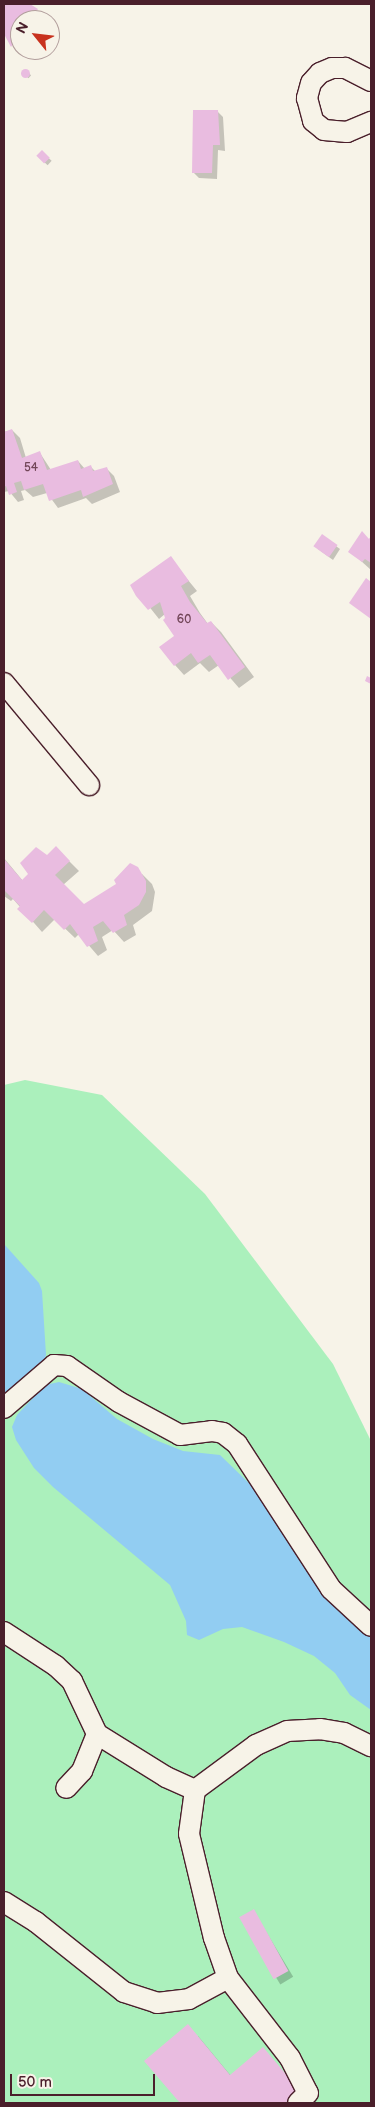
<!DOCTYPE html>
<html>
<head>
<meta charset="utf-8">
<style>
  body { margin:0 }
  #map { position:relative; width:375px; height:2107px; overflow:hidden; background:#f7f3e8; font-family:"Balsamiq Sans",sans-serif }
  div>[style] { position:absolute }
  .green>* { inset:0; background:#abf0bc }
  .water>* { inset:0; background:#92cdf2 }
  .shadow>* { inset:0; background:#0003; transform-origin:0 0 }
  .building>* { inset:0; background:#e9bce0; transform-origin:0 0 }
  .round { border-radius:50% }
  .roads { filter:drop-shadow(1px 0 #4a1f2b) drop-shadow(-1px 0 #4a1f2b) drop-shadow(0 1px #4a1f2b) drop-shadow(0 -1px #4a1f2b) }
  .minor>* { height:20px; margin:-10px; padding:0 10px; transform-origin:10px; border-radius:10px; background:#f7f3e8 }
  span { translate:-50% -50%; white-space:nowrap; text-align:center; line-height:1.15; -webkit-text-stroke:5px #f7f3e8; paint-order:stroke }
  .number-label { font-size:12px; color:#724658 }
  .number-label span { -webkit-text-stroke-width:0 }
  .frame { position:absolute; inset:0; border:5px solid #4a1f2b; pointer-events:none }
  .north { position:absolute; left:10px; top:10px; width:50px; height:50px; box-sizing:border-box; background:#f7f3e8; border:1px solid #b29e9c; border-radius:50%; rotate:299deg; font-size:14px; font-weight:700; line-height:20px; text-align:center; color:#4a1f2b }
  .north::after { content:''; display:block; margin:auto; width:18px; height:22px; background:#c8321e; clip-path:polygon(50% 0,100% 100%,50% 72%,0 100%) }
  .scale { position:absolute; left:10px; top:2074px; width:145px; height:22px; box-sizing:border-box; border:2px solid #4a1f2b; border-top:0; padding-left:6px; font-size:15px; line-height:18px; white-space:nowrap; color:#4a1f2b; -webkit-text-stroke:4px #f7f3e8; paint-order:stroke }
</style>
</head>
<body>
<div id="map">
  <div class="green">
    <div style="clip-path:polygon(25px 1080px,102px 1095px,205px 1194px,333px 1364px,371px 1441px,371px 2103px,4px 2103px,4px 1085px)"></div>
  </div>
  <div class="water">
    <div style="clip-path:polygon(4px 1244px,39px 1283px,42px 1291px,46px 1355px,43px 1364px,4px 1400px)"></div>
    <div style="clip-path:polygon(59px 1382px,82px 1389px,117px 1419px,153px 1439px,183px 1451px,220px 1455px,254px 1488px,281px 1530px,302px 1556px,311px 1576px,340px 1612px,363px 1626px,371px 1635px,371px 1710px,350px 1695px,335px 1673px,314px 1656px,284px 1642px,242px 1627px,223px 1629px,199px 1640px,187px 1635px,186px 1621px,170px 1585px,53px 1487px,34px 1468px,16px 1440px,12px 1427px,17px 1415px,45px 1385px)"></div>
  </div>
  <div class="shadow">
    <div style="clip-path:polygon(4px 4px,28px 4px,47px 20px,20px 20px,20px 50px,25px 50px,22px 55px,4px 31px)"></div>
    <div style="left:25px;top:70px;width:8px;height:4px;rotate:40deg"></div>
    <div style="clip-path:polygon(217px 111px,223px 117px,225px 151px,218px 150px,217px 179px,199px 178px,193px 172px)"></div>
    <div style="left:42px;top:152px;width:13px;height:6px;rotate:42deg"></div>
    <div style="clip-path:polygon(12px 430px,20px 438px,26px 458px,40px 453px,51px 470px,78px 461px,85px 469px,91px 467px,96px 472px,106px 468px,114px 476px,120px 492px,92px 504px,86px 498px,58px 508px,47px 493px,33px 497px,25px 490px,21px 491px,24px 500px,18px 502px,9px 491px,4px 492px,4px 432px)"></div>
    <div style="clip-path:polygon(322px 536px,340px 549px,333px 560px,318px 549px)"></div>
    <div style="clip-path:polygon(371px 538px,371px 570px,350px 551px)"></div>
    <div style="clip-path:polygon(170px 558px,197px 591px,190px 596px,200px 613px,208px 624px,211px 622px,221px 632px,254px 677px,239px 688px,219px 665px,209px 672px,200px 663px,184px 675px,175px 665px,176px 636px,165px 614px,159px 619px,132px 585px)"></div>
    <div style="clip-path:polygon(56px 848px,79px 871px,63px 885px,84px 906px,142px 874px,152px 884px,155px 892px,152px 911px,133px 925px,136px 935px,124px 942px,113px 930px,102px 937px,107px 950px,98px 956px,79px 934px,75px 938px,55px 919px,42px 932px,13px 899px,11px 901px,4px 896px,4px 858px,23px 881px)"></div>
    <div style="left:253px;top:1910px;width:78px;height:15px;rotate:59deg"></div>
    <div style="clip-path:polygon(198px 2036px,231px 2076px,263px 2049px,309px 2101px,181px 2103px,146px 2061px)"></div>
  </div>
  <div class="building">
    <div style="clip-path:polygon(4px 4px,30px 4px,38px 9px,30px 20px,20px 20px,20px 34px,11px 47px,4px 34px)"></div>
    <div class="round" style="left:20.5px;top:68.5px;width:9px;height:9px"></div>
    <div style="clip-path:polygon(193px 110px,218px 110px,220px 145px,213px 145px,212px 173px,192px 173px)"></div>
    <div style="left:42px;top:150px;width:11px;height:8px;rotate:45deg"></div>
    <div style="clip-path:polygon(12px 429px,22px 458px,40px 451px,47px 470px,78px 460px,81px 469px,91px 465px,93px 471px,107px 467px,113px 484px,83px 497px,81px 490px,49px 501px,43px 484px,24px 490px,21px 481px,14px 483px,17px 492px,9px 495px,6px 486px,4px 487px,4px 432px)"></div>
    <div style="clip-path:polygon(362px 531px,369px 539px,371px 536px,371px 563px,365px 559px,362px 562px,348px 552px)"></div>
    <div style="left:322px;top:534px;width:19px;height:15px;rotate:35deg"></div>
    <div style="clip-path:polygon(171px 556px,189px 581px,181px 586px,190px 602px,207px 623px,211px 621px,245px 667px,228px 680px,210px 655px,198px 663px,191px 653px,174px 666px,159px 647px,174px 636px,163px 620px,165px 618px,160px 602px,148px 610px,136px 596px,130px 585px)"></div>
    <div style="clip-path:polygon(366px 578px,371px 582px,371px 619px,349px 603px)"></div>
    <div style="clip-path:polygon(367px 676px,371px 678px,371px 684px,365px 681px)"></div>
    <div style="clip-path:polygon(56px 846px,70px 861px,55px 875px,84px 904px,116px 884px,114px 880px,130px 863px,138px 867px,146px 881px,146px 892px,139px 905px,124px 915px,127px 925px,113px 933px,103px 921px,93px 927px,98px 941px,87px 947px,70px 924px,64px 930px,44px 910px,32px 923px,17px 909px,20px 906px,4px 890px,4px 859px,22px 880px,28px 874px,20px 863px,36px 847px,47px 855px)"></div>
    <div style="left:254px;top:1909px;width:71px;height:17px;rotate:61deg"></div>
    <div style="clip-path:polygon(188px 2024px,230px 2075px,263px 2047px,300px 2091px,285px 2103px,180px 2103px,144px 2061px)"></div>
  </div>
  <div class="roads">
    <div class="minor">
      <div style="left:371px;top:81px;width:29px;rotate:-153deg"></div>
      <div style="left:345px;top:68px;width:13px;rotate:180deg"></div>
      <div style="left:332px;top:68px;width:13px;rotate:157deg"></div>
      <div style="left:320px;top:73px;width:13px;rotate:132deg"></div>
      <div style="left:311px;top:83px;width:16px;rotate:105deg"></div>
      <div style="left:307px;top:98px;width:24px;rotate:75deg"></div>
      <div style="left:313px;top:121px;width:14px;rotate:39deg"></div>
      <div style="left:324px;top:130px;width:23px;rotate:5deg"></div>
      <div style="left:347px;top:132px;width:26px;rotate:-23deg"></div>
      <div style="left:4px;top:683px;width:133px;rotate:50.2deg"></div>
      <div style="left:4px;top:1408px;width:66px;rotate:-40.7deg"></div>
      <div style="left:54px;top:1365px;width:13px;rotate:4deg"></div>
      <div style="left:67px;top:1366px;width:63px;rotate:34.7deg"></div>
      <div style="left:119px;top:1402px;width:69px;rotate:28.4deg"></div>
      <div style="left:180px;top:1435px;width:32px;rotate:-7deg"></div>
      <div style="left:212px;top:1431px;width:11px;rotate:10deg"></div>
      <div style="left:223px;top:1433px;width:18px;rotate:38deg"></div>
      <div style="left:237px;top:1444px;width:173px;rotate:57deg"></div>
      <div style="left:331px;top:1589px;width:54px;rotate:42.8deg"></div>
      <div style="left:4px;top:1632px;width:62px;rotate:33.2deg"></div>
      <div style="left:56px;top:1666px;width:22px;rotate:43deg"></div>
      <div style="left:72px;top:1681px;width:59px;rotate:64.7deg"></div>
      <div style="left:97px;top:1734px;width:40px;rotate:112deg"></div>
      <div style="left:82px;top:1771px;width:23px;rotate:133deg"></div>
      <div style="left:97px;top:1734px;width:81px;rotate:31.9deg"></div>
      <div style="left:166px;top:1777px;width:32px;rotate:24deg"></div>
      <div style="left:195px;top:1790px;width:44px;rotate:97.8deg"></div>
      <div style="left:189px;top:1834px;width:107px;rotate:76.5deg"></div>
      <div style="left:214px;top:1938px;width:42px;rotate:70.7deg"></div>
      <div style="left:228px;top:1978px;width:101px;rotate:52.2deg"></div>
      <div style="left:290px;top:2058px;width:39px;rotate:63deg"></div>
      <div style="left:308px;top:2093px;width:14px;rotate:135deg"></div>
      <div style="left:195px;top:1790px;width:76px;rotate:-36.4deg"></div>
      <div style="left:256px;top:1745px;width:34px;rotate:-24deg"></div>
      <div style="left:287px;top:1731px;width:33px;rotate:-3deg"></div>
      <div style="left:320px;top:1729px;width:24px;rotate:9deg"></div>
      <div style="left:344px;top:1733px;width:30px;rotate:26deg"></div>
      <div style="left:4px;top:1902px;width:38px;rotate:32deg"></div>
      <div style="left:36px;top:1922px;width:112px;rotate:38.5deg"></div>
      <div style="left:124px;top:1992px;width:35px;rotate:18deg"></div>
      <div style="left:157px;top:2003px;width:32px;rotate:-7deg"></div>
      <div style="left:189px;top:1999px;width:44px;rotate:-28.3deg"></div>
    </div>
  </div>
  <div class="number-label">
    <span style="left:31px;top:468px">54</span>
    <span style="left:184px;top:620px">60</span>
  </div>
  <div class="frame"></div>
  <div class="north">N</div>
  <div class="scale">50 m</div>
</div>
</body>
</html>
